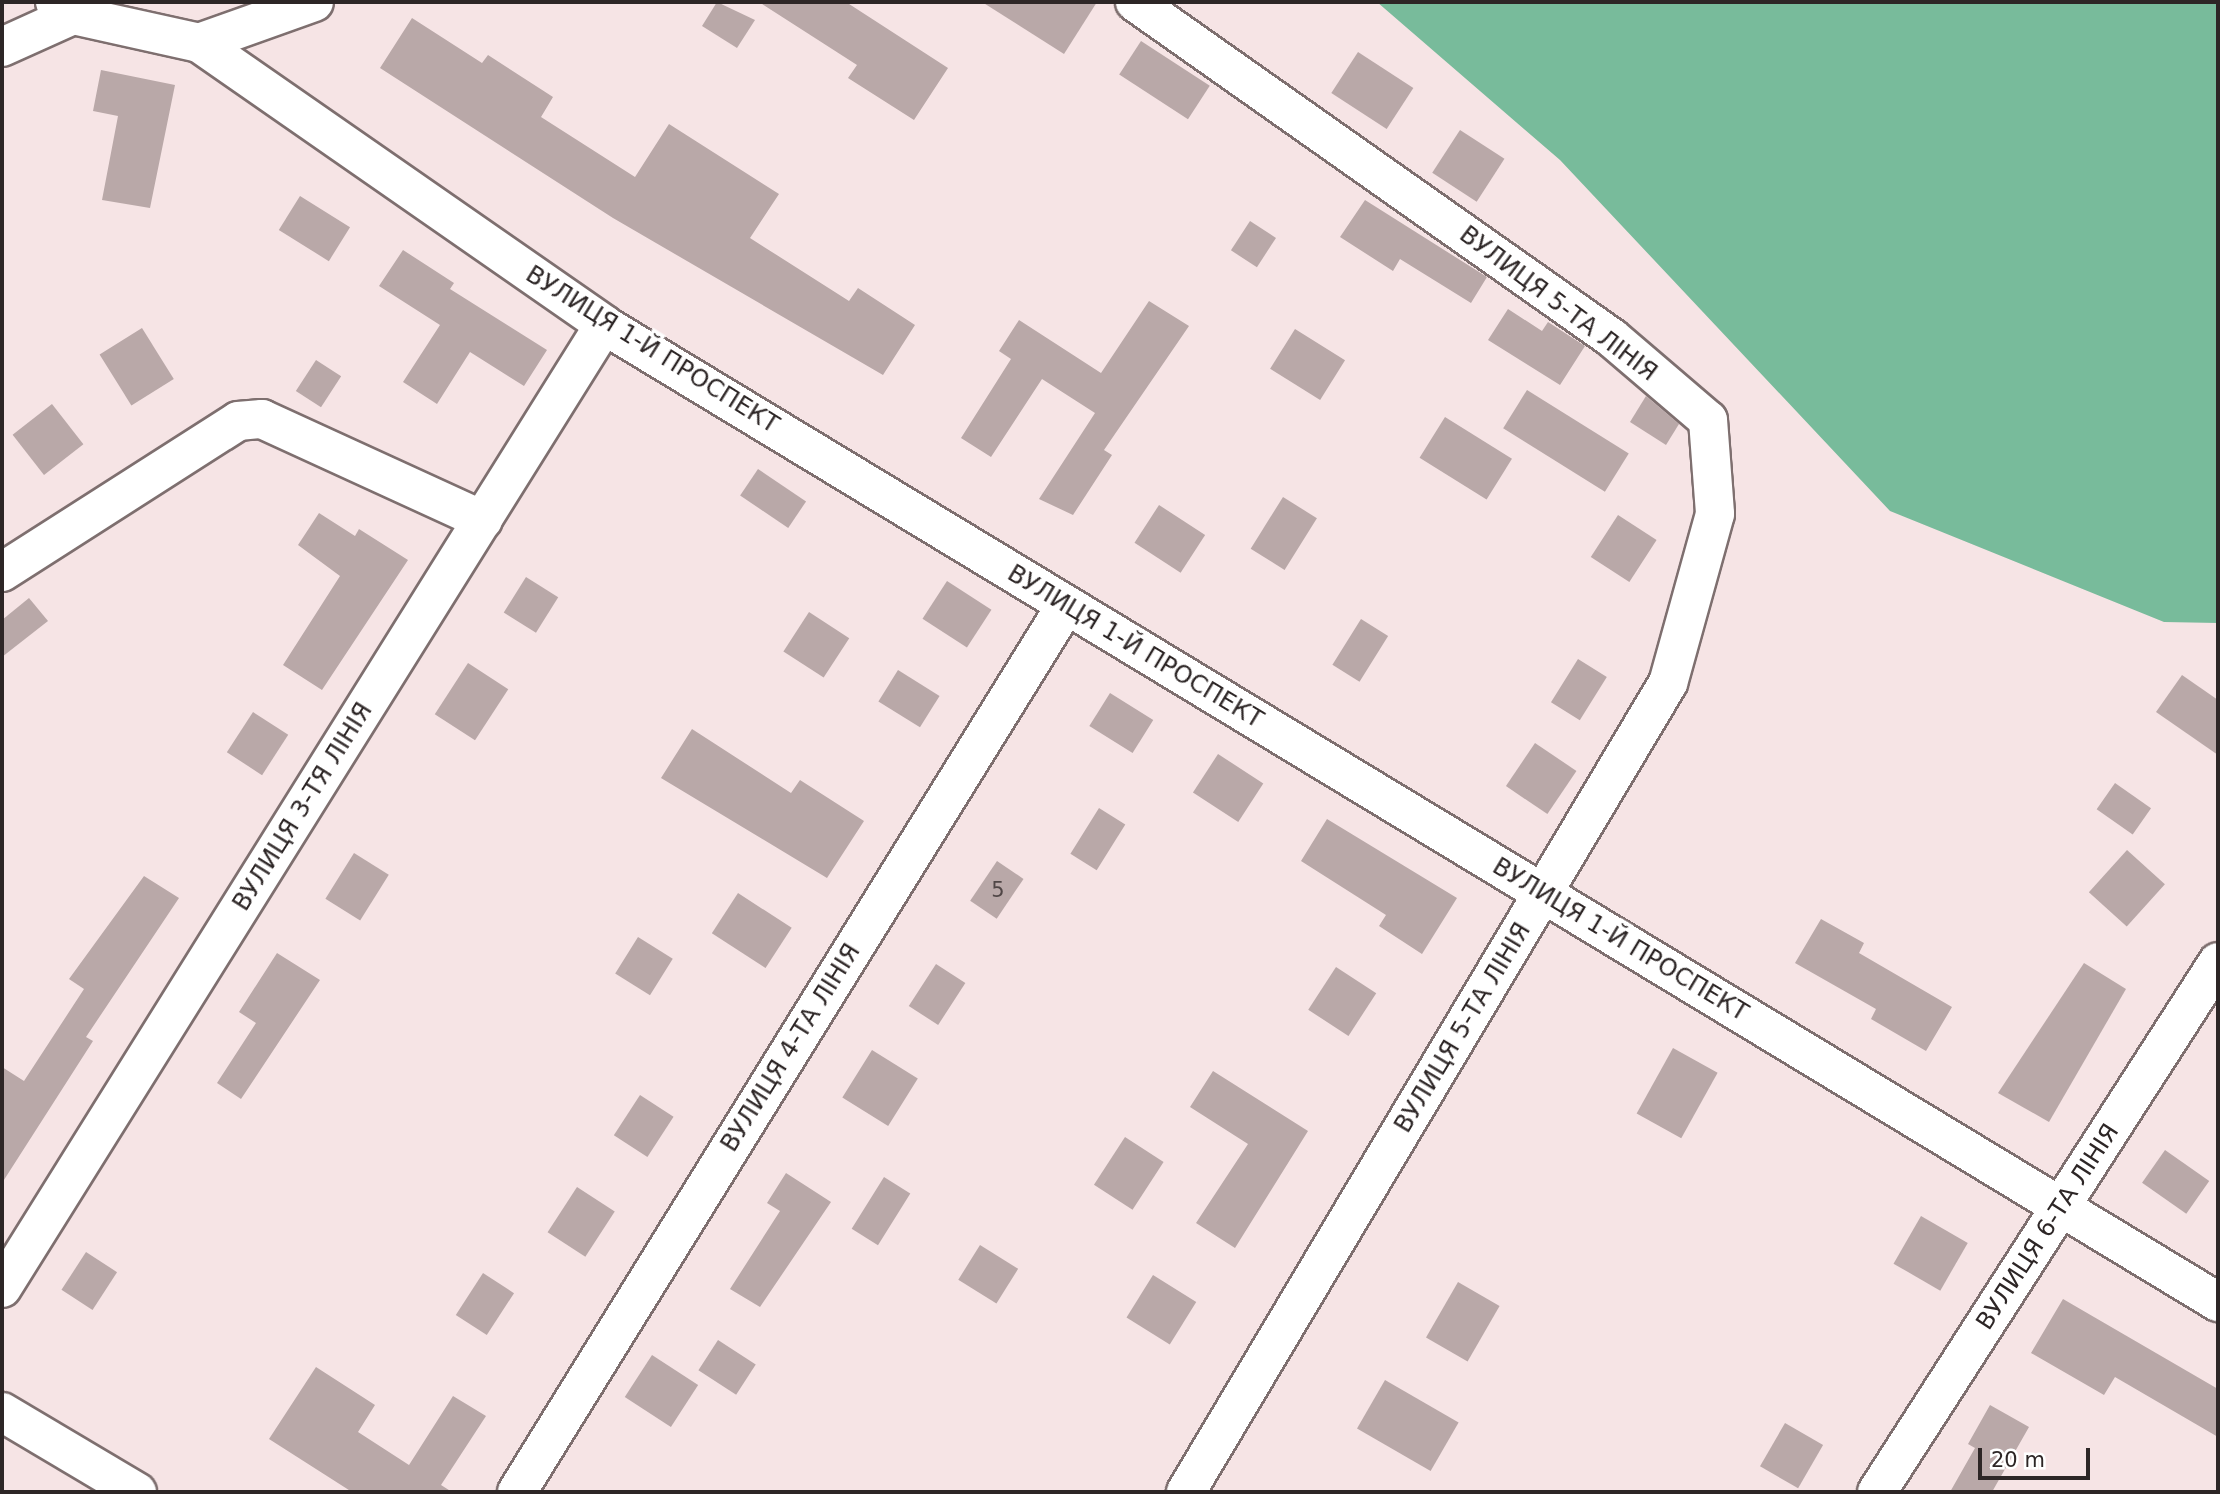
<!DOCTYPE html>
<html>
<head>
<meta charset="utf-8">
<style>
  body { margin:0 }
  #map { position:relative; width:2220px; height:1494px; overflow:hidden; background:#f6e4e5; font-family:"DejaVu Sans",sans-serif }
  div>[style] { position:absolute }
  .forest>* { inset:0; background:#78bb9b }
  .building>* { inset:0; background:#b9a8a8; transform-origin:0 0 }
  .roads { filter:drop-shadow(2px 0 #7e6f6f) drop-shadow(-2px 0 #7e6f6f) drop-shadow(0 2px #7e6f6f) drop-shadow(0 -2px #7e6f6f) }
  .minor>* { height:38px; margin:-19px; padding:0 19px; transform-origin:19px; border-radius:19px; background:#fff }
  span { translate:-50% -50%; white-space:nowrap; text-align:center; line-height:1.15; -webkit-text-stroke:7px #fff; paint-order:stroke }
  .number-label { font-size:21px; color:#504646 }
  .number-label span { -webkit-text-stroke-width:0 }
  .street-label { font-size:24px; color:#2d2626 }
  .frame { position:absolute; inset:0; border:4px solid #2d2626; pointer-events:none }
  .scale { position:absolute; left:1978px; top:1448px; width:112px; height:32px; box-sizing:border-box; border:4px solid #2d2626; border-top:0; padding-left:9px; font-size:21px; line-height:24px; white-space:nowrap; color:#2d2626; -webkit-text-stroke:5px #fff; paint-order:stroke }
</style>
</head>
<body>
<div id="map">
  <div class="forest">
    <div style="clip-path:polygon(1377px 2px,2218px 2px,2218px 623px,2164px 622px,1890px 511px,1560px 160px)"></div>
  </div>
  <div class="building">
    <div style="clip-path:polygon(717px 2px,755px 20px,737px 48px,702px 26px)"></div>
    <div style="clip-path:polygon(759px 2px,846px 2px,948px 68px,914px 120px,848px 78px,857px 65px)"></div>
    <div style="clip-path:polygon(982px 2px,1097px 2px,1064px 54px)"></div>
    <div style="clip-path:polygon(412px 18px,482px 63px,488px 55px,553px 97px,541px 117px,635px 177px,669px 124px,779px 194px,750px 238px,849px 301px,858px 288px,915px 325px,883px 375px,613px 218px,380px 68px)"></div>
    <div style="left:1141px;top:41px;width:82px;height:40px;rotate:33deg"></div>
    <div style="left:1358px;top:52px;width:66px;height:49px;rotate:33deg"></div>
    <div style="clip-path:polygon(101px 70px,175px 85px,150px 208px,102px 200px,118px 116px,93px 111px)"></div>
    <div style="left:1460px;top:130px;width:53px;height:51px;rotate:33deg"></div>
    <div style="left:300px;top:196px;width:59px;height:40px;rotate:32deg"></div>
    <div style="clip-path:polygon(1365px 200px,1487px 277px,1471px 303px,1400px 259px,1393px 271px,1340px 237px)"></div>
    <div style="left:1250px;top:221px;width:31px;height:35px;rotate:33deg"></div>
    <div style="clip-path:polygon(403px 250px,454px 283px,450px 289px,547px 350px,524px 386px,470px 352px,437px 404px,403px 382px,440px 325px,379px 286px)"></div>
    <div style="clip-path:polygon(1149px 301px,1189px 326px,1104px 450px,1112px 455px,1073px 515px,1039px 499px,1095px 413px,1042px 379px,991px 457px,961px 438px,1011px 359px,999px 351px,1019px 320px,1101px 373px)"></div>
    <div style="clip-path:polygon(1508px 309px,1542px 331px,1548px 322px,1585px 346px,1560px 385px,1488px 340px)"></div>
    <div style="left:142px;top:328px;width:60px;height:50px;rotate:58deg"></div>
    <div style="left:1295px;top:329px;width:59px;height:47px;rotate:32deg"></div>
    <div style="left:316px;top:360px;width:30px;height:37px;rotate:33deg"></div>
    <div style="left:1527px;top:390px;width:120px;height:45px;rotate:32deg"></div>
    <div style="clip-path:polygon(1646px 396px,1679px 424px,1666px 445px,1630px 422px)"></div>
    <div style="left:52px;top:404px;width:51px;height:50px;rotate:52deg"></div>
    <div style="left:1445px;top:417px;width:79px;height:48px;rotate:32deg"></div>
    <div style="left:758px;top:469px;width:58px;height:32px;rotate:34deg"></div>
    <div style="left:1283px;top:497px;width:40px;height:61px;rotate:32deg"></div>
    <div style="left:1159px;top:505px;width:55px;height:45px;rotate:33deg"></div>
    <div style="clip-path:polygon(319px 513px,355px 536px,359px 529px,408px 560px,322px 690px,283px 665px,340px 576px,298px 545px)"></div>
    <div style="left:1618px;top:515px;width:46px;height:50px;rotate:33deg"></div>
    <div style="left:526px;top:577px;width:38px;height:42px;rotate:32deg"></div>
    <div style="left:947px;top:581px;width:53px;height:45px;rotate:33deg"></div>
    <div style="clip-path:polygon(29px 598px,48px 621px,2px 657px,2px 620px)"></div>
    <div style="left:809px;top:612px;width:48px;height:47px;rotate:33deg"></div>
    <div style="left:1361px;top:619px;width:32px;height:54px;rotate:32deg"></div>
    <div style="left:1578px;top:659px;width:34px;height:51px;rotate:32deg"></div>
    <div style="left:468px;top:663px;width:48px;height:61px;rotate:33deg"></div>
    <div style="left:898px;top:670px;width:49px;height:37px;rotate:32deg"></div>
    <div style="clip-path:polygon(2182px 675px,2218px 700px,2218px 755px,2156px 712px)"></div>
    <div style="left:1110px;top:693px;width:51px;height:39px;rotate:32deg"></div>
    <div style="left:253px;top:712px;width:42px;height:48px;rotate:33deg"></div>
    <div style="clip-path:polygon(692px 729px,791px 793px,800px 780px,864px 821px,827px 878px,661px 778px)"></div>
    <div style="left:1535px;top:743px;width:50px;height:52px;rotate:34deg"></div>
    <div style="left:1218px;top:754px;width:54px;height:46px;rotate:33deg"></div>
    <div style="left:2115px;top:783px;width:44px;height:32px;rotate:35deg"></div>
    <div style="left:1099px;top:808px;width:31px;height:54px;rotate:32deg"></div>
    <div style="clip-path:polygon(1327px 819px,1457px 898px,1422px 954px,1379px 926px,1386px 915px,1301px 861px)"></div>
    <div style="left:2127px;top:850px;width:51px;height:57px;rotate:42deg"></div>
    <div style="left:354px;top:853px;width:41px;height:54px;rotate:32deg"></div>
    <div style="left:997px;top:861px;width:32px;height:48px;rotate:34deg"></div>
    <div style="clip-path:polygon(144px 876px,179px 898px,86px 1037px,93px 1041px,2px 1183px,2px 1067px,24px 1081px,84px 989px,69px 979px)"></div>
    <div style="left:738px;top:893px;width:64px;height:48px;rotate:33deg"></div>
    <div style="clip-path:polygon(1821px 919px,1864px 943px,1859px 953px,1952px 1007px,1926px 1051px,1871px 1019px,1876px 1009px,1795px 963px)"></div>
    <div style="left:638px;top:937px;width:41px;height:43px;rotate:32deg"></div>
    <div style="clip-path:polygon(277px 953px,320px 980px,241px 1099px,217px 1083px,256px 1023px,239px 1012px)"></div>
    <div style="clip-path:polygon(2084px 963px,2126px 989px,2049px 1122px,1998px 1093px)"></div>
    <div style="left:936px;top:964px;width:35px;height:50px;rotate:33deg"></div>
    <div style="left:1336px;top:967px;width:48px;height:51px;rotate:33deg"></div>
    <div style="left:1673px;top:1048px;width:51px;height:75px;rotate:29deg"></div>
    <div style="left:872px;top:1050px;width:54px;height:56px;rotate:32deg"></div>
    <div style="clip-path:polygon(1213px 1071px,1308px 1131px,1235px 1248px,1196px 1223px,1248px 1144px,1190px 1107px)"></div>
    <div style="left:640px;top:1095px;width:40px;height:48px;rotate:33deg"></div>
    <div style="left:1125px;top:1137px;width:46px;height:57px;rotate:33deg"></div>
    <div style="left:2165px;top:1150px;width:54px;height:40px;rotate:35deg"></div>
    <div style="clip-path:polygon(786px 1173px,831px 1202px,760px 1307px,730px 1289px,780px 1211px,767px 1203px)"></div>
    <div style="left:884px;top:1177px;width:31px;height:61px;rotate:32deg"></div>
    <div style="left:577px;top:1187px;width:45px;height:54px;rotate:33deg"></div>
    <div style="left:1921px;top:1216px;width:54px;height:55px;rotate:30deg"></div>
    <div style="left:980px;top:1245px;width:45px;height:41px;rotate:32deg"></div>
    <div style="left:86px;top:1252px;width:37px;height:45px;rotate:33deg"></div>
    <div style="left:483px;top:1273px;width:37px;height:50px;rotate:33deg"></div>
    <div style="left:1153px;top:1275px;width:51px;height:50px;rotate:32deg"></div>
    <div style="left:1458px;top:1282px;width:48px;height:64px;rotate:30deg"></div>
    <div style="clip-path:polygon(2063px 1299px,2218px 1389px,2218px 1437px,2115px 1377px,2104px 1395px,2031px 1353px)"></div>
    <div style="left:718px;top:1340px;width:45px;height:36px;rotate:33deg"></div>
    <div style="left:652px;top:1355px;width:55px;height:50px;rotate:33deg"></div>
    <div style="clip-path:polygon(316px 1367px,375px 1405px,358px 1432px,409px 1465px,453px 1396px,486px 1416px,441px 1485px,452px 1492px,352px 1492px,269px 1439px)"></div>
    <div style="left:1385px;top:1380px;width:85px;height:56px;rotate:30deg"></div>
    <div style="clip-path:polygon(1990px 1405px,2029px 1427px,1992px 1492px,1950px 1492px,1975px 1448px,1968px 1444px)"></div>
    <div style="left:1785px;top:1423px;width:44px;height:50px;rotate:30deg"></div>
  </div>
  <div class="roads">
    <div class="minor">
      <div style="left:55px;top:2px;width:22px;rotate:36deg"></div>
      <div style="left:73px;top:15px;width:129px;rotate:12.5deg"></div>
      <div style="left:199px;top:43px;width:494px;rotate:34.8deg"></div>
      <div style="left:604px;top:325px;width:1887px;rotate:31.19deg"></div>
      <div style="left:1135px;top:2px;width:583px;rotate:35.16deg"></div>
      <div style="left:1612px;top:338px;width:126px;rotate:40.5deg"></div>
      <div style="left:1708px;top:420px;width:94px;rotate:85.7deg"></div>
      <div style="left:1715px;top:514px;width:175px;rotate:105.5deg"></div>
      <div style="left:1668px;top:683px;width:942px;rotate:120.79deg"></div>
      <div style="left:199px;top:43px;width:122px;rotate:-19.6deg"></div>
      <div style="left:2px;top:47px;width:78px;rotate:-24.3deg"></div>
      <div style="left:2px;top:572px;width:280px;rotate:-32.6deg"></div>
      <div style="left:238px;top:421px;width:24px;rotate:-5deg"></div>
      <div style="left:262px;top:419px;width:243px;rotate:24.6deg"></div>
      <div style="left:2px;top:1288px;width:1136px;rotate:-57.99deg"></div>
      <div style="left:2px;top:1412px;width:157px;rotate:30.7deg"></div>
      <div style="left:517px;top:1492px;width:1043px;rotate:-58.24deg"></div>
      <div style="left:1877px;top:1492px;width:630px;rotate:-57.24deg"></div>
    </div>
  </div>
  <div class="number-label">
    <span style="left:998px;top:890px">5</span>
  </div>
  <div class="street-label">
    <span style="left:1558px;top:304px;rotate:37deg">ВУЛИЦЯ 5-ТА ЛІНІЯ</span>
    <span style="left:652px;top:350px;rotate:32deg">ВУЛИЦЯ 1-Й ПРОСПЕКТ</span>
    <span style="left:1135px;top:647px;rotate:31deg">ВУЛИЦЯ 1-Й ПРОСПЕКТ</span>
    <span style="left:303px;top:807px;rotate:-58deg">ВУЛИЦЯ 3-ТЯ ЛІНІЯ</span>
    <span style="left:1620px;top:940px;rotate:31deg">ВУЛИЦЯ 1-Й ПРОСПЕКТ</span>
    <span style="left:1463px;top:1028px;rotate:-59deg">ВУЛИЦЯ 5-ТА ЛІНІЯ</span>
    <span style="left:791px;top:1048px;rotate:-58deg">ВУЛИЦЯ 4-ТА ЛІНІЯ</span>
    <span style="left:2048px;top:1227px;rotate:-57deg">ВУЛИЦЯ 6-ТА ЛІНІЯ</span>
  </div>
  <div class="frame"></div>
  <div class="scale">20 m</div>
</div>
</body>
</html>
